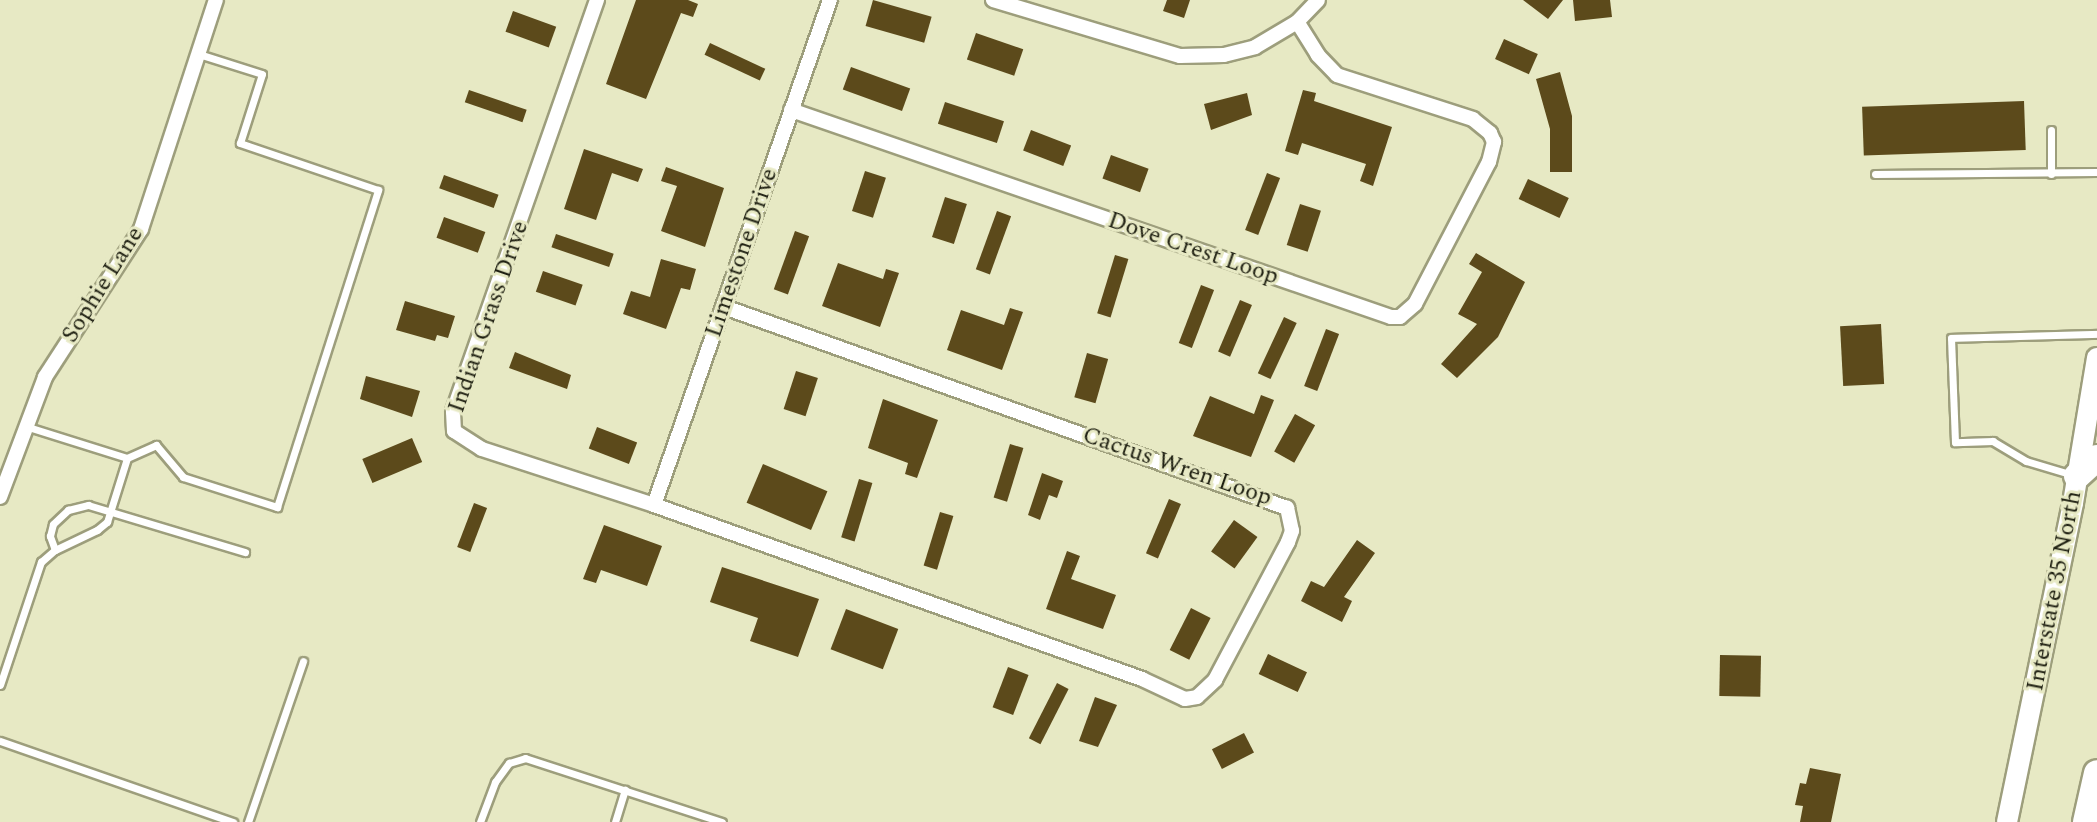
<!DOCTYPE html>
<html>
<head>
<meta charset="utf-8">
<style>
  body { margin:0 }
  #map { position:relative; width:2097px; height:822px; overflow:hidden; background:#e7e9c4; font-family:Spectral,serif }
  div>[style] { position:absolute }
  .building>* { inset:0; background:#5c4a1b; transform-origin:0 0 }
  .roads { filter:drop-shadow(2px 0 #9d9e7c) drop-shadow(-2px 0 #9d9e7c) drop-shadow(0 2px #9d9e7c) drop-shadow(0 -2px #9d9e7c) }
  .lane>* { height:7px; margin:-3.5px; padding:0 3.5px; transform-origin:3.5px; border-radius:3.5px; background:#fff }
  .street>* { height:14px; margin:-7px; padding:0 7px; transform-origin:7px; border-radius:7px; background:#fff }
  .secondary>* { height:20px; margin:-10px; padding:0 10px; transform-origin:10px; border-radius:10px; background:#fff }
  .highway>* { height:26px; margin:-13px; padding:0 13px; transform-origin:13px; border-radius:13px; background:#fff }
  span { translate:-50% -50%; white-space:nowrap; text-align:center; line-height:1.15; -webkit-text-stroke:6px #e7e9c4; paint-order:stroke }
  .street-label { font-size:24px; color:#1f2012 }
</style>
</head>
<body>
<div id="map">
  <div class="building">
    <div style="clip-path:polygon(636px 0,688px 0,698px 4px,693px 17px,681px 13px,646px 99px,606px 84px)"></div>
    <div style="left:873px;top:0;width:61px;height:27px;rotate:16deg"></div>
    <div style="clip-path:polygon(1167px 0,1190px 0,1184px 18px,1163px 11px)"></div>
    <div style="clip-path:polygon(1523px 0,1563px 0,1548px 19px)"></div>
    <div style="clip-path:polygon(1573px 0,1610px 0,1612px 17px,1575px 21px)"></div>
    <div style="left:513px;top:11px;width:46px;height:22px;rotate:20deg"></div>
    <div style="left:976px;top:33px;width:50px;height:28px;rotate:19deg"></div>
    <div style="left:1504px;top:39px;width:37px;height:22px;rotate:24deg"></div>
    <div style="left:710px;top:43px;width:61px;height:13px;rotate:25deg"></div>
    <div style="left:851px;top:67px;width:63px;height:24px;rotate:20deg"></div>
    <div style="clip-path:polygon(1560px 72px,1572px 116px,1572px 172px,1550px 172px,1550px 129px,1536px 79px)"></div>
    <div style="left:469px;top:90px;width:61px;height:13px;rotate:19deg"></div>
    <div style="clip-path:polygon(1303px 90px,1316px 93px,1314px 101px,1392px 127px,1373px 186px,1360px 181px,1366px 164px,1302px 143px,1298px 155px,1285px 151px)"></div>
    <div style="clip-path:polygon(1247px 93px,1252px 115px,1211px 130px,1204px 104px)"></div>
    <div style="left:2024px;top:101px;width:49px;height:162px;rotate:88deg"></div>
    <div style="left:945px;top:102px;width:62px;height:23px;rotate:18deg"></div>
    <div style="left:1031px;top:130px;width:43px;height:22px;rotate:21deg"></div>
    <div style="clip-path:polygon(584px 149px,643px 169px,638px 182px,612px 173px,596px 220px,564px 209px)"></div>
    <div style="left:1111px;top:155px;width:40px;height:25px;rotate:20deg"></div>
    <div style="clip-path:polygon(666px 167px,724px 188px,705px 247px,661px 231px,677px 186px,661px 181px)"></div>
    <div style="left:865px;top:171px;width:22px;height:42px;rotate:18deg"></div>
    <div style="left:1267px;top:173px;width:14px;height:61px;rotate:21deg"></div>
    <div style="left:444px;top:175px;width:58px;height:14px;rotate:20deg"></div>
    <div style="left:1528px;top:179px;width:45px;height:22px;rotate:25deg"></div>
    <div style="left:945px;top:197px;width:23px;height:42px;rotate:18deg"></div>
    <div style="left:1300px;top:204px;width:22px;height:43px;rotate:18deg"></div>
    <div style="left:997px;top:211px;width:15px;height:62px;rotate:20deg"></div>
    <div style="left:444px;top:217px;width:44px;height:22px;rotate:20deg"></div>
    <div style="left:795px;top:231px;width:15px;height:62px;rotate:20deg"></div>
    <div style="left:556px;top:234px;width:61px;height:14px;rotate:19deg"></div>
    <div style="clip-path:polygon(1476px 253px,1525px 282px,1498px 337px,1457px 378px,1441px 364px,1477px 324px,1458px 314px,1482px 272px,1469px 264px)"></div>
    <div style="left:1115px;top:255px;width:14px;height:61px;rotate:17deg"></div>
    <div style="clip-path:polygon(661px 259px,696px 269px,690px 290px,681px 288px,666px 329px,623px 314px,631px 291px,650px 297px)"></div>
    <div style="clip-path:polygon(838px 263px,883px 279px,886px 269px,899px 273px,880px 327px,822px 306px)"></div>
    <div style="left:543px;top:271px;width:42px;height:22px;rotate:19deg"></div>
    <div style="left:1201px;top:285px;width:14px;height:62px;rotate:21deg"></div>
    <div style="left:1240px;top:300px;width:13px;height:56px;rotate:23deg"></div>
    <div style="clip-path:polygon(405px 301px,455px 316px,448px 338px,437px 335px,435px 341px,396px 330px)"></div>
    <div style="clip-path:polygon(1010px 308px,1023px 312px,1002px 370px,947px 350px,961px 310px,1004px 325px)"></div>
    <div style="left:1284px;top:317px;width:14px;height:62px;rotate:25deg"></div>
    <div style="left:1881px;top:324px;width:60px;height:41px;rotate:87deg"></div>
    <div style="left:1326px;top:329px;width:14px;height:61px;rotate:21deg"></div>
    <div style="clip-path:polygon(515px 352px,571px 375px,567px 389px,509px 368px)"></div>
    <div style="left:1087px;top:353px;width:22px;height:46px;rotate:16deg"></div>
    <div style="left:796px;top:371px;width:23px;height:40px;rotate:18deg"></div>
    <div style="clip-path:polygon(366px 376px,420px 391px,412px 417px,360px 399px)"></div>
    <div style="clip-path:polygon(1261px 395px,1274px 400px,1251px 457px,1193px 436px,1210px 396px,1254px 414px)"></div>
    <div style="clip-path:polygon(883px 399px,938px 420px,917px 478px,905px 474px,908px 463px,868px 448px)"></div>
    <div style="left:1295px;top:414px;width:23px;height:43px;rotate:29deg"></div>
    <div style="left:597px;top:427px;width:43px;height:23px;rotate:21deg"></div>
    <div style="left:412px;top:438px;width:26px;height:54px;rotate:67deg"></div>
    <div style="left:1010px;top:444px;width:14px;height:56px;rotate:17deg"></div>
    <div style="left:763px;top:464px;width:70px;height:42px;rotate:23deg"></div>
    <div style="clip-path:polygon(1042px 473px,1063px 481px,1057px 498px,1049px 495px,1040px 520px,1028px 515px)"></div>
    <div style="left:859px;top:479px;width:14px;height:61px;rotate:17deg"></div>
    <div style="left:1169px;top:499px;width:13px;height:59px;rotate:23deg"></div>
    <div style="left:474px;top:503px;width:14px;height:47px;rotate:21deg"></div>
    <div style="left:940px;top:512px;width:14px;height:56px;rotate:17deg"></div>
    <div style="left:1234px;top:520px;width:29px;height:39px;rotate:36deg"></div>
    <div style="clip-path:polygon(604px 525px,662px 546px,647px 586px,601px 570px,596px 583px,583px 579px)"></div>
    <div style="clip-path:polygon(1357px 540px,1375px 553px,1344px 597px,1352px 601px,1342px 622px,1301px 601px,1311px 581px,1324px 587px)"></div>
    <div style="clip-path:polygon(1067px 551px,1080px 556px,1071px 579px,1116px 595px,1103px 629px,1046px 609px)"></div>
    <div style="clip-path:polygon(722px 567px,819px 599px,798px 657px,750px 641px,758px 618px,710px 602px)"></div>
    <div style="left:1191px;top:608px;width:22px;height:47px;rotate:27deg"></div>
    <div style="left:846px;top:609px;width:56px;height:43px;rotate:21deg"></div>
    <div style="left:1268px;top:654px;width:43px;height:22px;rotate:25deg"></div>
    <div style="left:1720px;top:655px;width:41px;height:41px;rotate:1deg"></div>
    <div style="left:1008px;top:667px;width:22px;height:43px;rotate:21deg"></div>
    <div style="left:1057px;top:683px;width:13px;height:62px;rotate:27deg"></div>
    <div style="clip-path:polygon(1095px 697px,1117px 705px,1098px 747px,1079px 741px)"></div>
    <div style="left:1244px;top:733px;width:22px;height:36px;rotate:63deg"></div>
    <div style="clip-path:polygon(1810px 768px,1841px 774px,1831px 822px,1800px 822px,1803px 806px,1795px 805px,1800px 783px,1806px 784px)"></div>
  </div>
  <div class="roads">
    <div class="lane">
      <div style="left:2051px;top:130px;width:44px;rotate:90deg"></div>
      <div style="left:1875px;top:174px;width:222px;rotate:-0.5deg"></div>
      <div style="left:25px;top:426px;width:107px;rotate:17.4deg"></div>
      <div style="left:127px;top:458px;width:32px;rotate:-24deg"></div>
      <div style="left:156px;top:445px;width:42px;rotate:49.8deg"></div>
      <div style="left:183px;top:477px;width:99px;rotate:17.7deg"></div>
      <div style="left:277px;top:507px;width:333px;rotate:-72.3deg"></div>
      <div style="left:378px;top:190px;width:146px;rotate:-161.2deg"></div>
      <div style="left:240px;top:143px;width:72px;rotate:-72.3deg"></div>
      <div style="left:262px;top:74px;width:66px;rotate:-162.4deg"></div>
      <div style="left:2073px;top:475px;width:49px;rotate:-163.4deg"></div>
      <div style="left:2026px;top:461px;width:39px;rotate:-149deg"></div>
      <div style="left:1993px;top:441px;width:38px;rotate:178deg"></div>
      <div style="left:1955px;top:442px;width:104px;rotate:-92.2deg"></div>
      <div style="left:1951px;top:338px;width:146px;rotate:-1.6deg"></div>
      <div style="left:55px;top:550px;width:15px;rotate:-110deg"></div>
      <div style="left:50px;top:536px;width:12px;rotate:-76deg"></div>
      <div style="left:53px;top:524px;width:21px;rotate:-43deg"></div>
      <div style="left:68px;top:510px;width:21px;rotate:-14deg"></div>
      <div style="left:88px;top:505px;width:164px;rotate:16.7deg"></div>
      <div style="left:0;top:685px;width:130px;rotate:-71.6deg"></div>
      <div style="left:41px;top:562px;width:18px;rotate:-41deg"></div>
      <div style="left:55px;top:550px;width:47px;rotate:-25.5deg"></div>
      <div style="left:97px;top:530px;width:13px;rotate:-39deg"></div>
      <div style="left:107px;top:522px;width:67px;rotate:-72.6deg"></div>
      <div style="left:0;top:741px;width:247px;rotate:19.2deg"></div>
      <div style="left:248px;top:822px;width:170px;rotate:-71.1deg"></div>
      <div style="left:480px;top:822px;width:43px;rotate:-69.4deg"></div>
      <div style="left:495px;top:782px;width:24px;rotate:-54deg"></div>
      <div style="left:509px;top:763px;width:17px;rotate:-17deg"></div>
      <div style="left:525px;top:758px;width:207px;rotate:18deg"></div>
      <div style="left:615px;top:822px;width:34px;rotate:-73deg"></div>
    </div>
    <div class="street">
      <div style="left:597px;top:0;width:436px;rotate:109.3deg"></div>
      <div style="left:453px;top:412px;width:19px;rotate:87deg"></div>
      <div style="left:454px;top:431px;width:33px;rotate:33deg"></div>
      <div style="left:482px;top:449px;width:181px;rotate:18deg"></div>
      <div style="left:654px;top:505px;width:518px;rotate:19.62deg"></div>
      <div style="left:1142px;top:679px;width:47px;rotate:24.9deg"></div>
      <div style="left:1185px;top:699px;width:12px;rotate:-9deg"></div>
      <div style="left:1197px;top:697px;width:25px;rotate:-43deg"></div>
      <div style="left:1215px;top:680px;width:156px;rotate:-62.1deg"></div>
      <div style="left:1288px;top:542px;width:12px;rotate:-70deg"></div>
      <div style="left:1292px;top:531px;width:24px;rotate:-102deg"></div>
      <div style="left:1287px;top:508px;width:598px;rotate:-160.35deg"></div>
      <div style="left:993px;top:0;width:195px;rotate:16.7deg"></div>
      <div style="left:1180px;top:56px;width:44px;rotate:-1.3deg"></div>
      <div style="left:1224px;top:55px;width:32px;rotate:-14deg"></div>
      <div style="left:1255px;top:47px;width:49px;rotate:-30.8deg"></div>
      <div style="left:1297px;top:22px;width:30px;rotate:-46deg"></div>
      <div style="left:791px;top:110px;width:635px;rotate:19.03deg"></div>
      <div style="left:1391px;top:317px;width:9px"></div>
      <div style="left:1400px;top:317px;width:20px;rotate:-41deg"></div>
      <div style="left:1415px;top:304px;width:160px;rotate:-62.5deg"></div>
      <div style="left:1489px;top:162px;width:21px;rotate:-76deg"></div>
      <div style="left:1494px;top:142px;width:10px;rotate:-114deg"></div>
      <div style="left:1490px;top:133px;width:22px;rotate:-141deg"></div>
      <div style="left:1473px;top:119px;width:143px;rotate:-162.1deg"></div>
      <div style="left:1337px;top:75px;width:28px;rotate:-134deg"></div>
      <div style="left:1318px;top:55px;width:39px;rotate:-122deg"></div>
      <div style="left:0;top:497px;width:128px;rotate:-69.4deg"></div>
      <div style="left:45px;top:377px;width:176px;rotate:-57deg"></div>
      <div style="left:141px;top:229px;width:241px;rotate:-71.9deg"></div>
      <div style="left:654px;top:505px;width:535px;rotate:-70.79deg"></div>
    </div>
    <div class="secondary">
      <div style="left:2007px;top:822px;width:326px;rotate:-78.3deg"></div>
      <div style="left:2073px;top:503px;width:147px;rotate:-80.6deg"></div>
    </div>
    <div class="highway">
      <div style="left:2077px;top:476px;width:27px;rotate:-42deg"></div>
      <div style="left:2086px;top:822px;width:50px;rotate:-77.3deg"></div>
    </div>
  </div>
  <div class="street-label">
    <span style="left:1193px;top:249px;rotate:19deg">Dove Crest Loop</span>
    <span style="left:742px;top:253px;rotate:-71deg">Limestone Drive</span>
    <span style="left:103px;top:285px;rotate:-58deg">Sophie Lane</span>
    <span style="left:489px;top:317px;rotate:-71deg">Indian Grass Drive</span>
    <span style="left:1177px;top:467px;rotate:19deg">Cactus Wren Loop</span>
    <span style="left:2055px;top:591px;rotate:-79deg">Interstate 35 North</span>
  </div>
</div>
</body>
</html>
